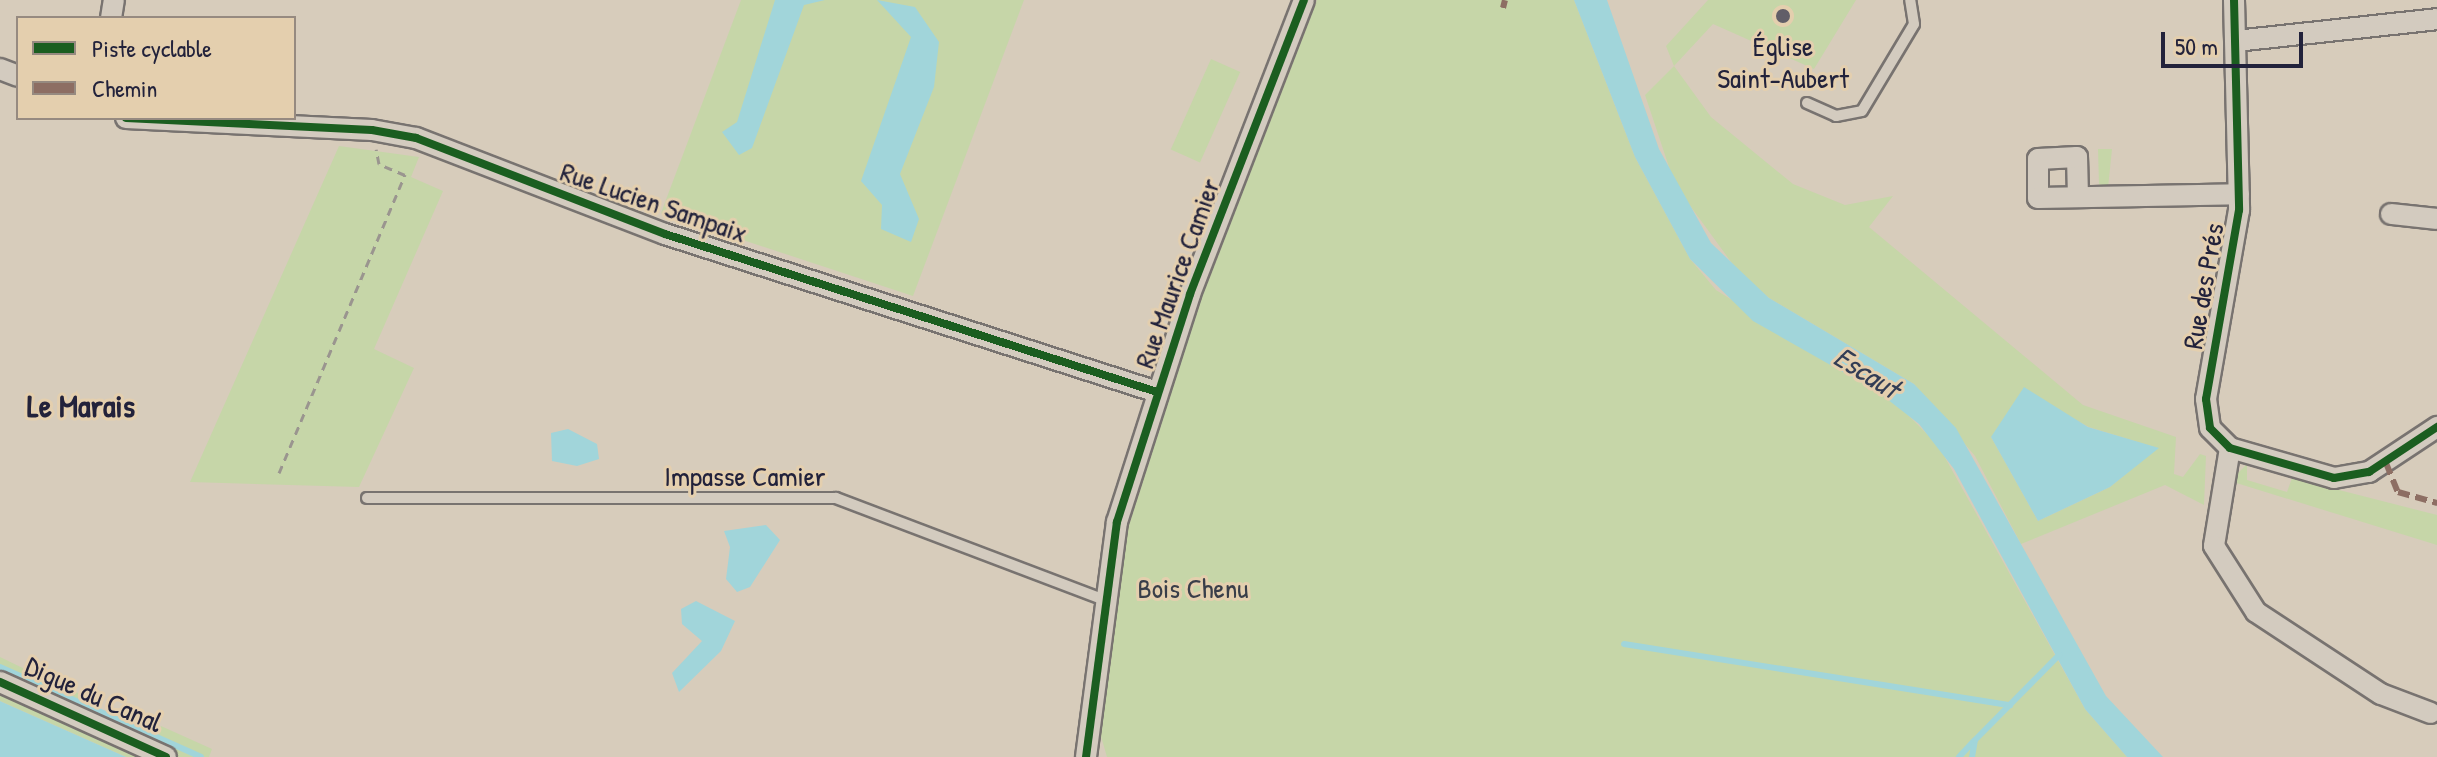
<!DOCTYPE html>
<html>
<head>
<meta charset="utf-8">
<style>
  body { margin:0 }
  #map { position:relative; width:2437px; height:757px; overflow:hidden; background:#d7ccbb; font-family:"Patrick Hand",sans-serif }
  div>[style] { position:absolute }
  .green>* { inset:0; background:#c6d6a8; transform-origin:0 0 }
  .water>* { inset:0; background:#a1d5da }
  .stream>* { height:6px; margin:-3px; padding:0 3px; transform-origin:3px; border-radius:3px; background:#a1d5da }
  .path>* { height:3px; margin-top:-1.5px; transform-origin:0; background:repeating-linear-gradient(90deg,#9a958f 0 8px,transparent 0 14px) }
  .roads { filter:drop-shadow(2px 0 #787370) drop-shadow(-2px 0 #787370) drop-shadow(0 2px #787370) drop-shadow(0 -2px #787370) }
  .lane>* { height:10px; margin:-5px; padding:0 5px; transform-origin:5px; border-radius:5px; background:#d3cbbf }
  .street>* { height:20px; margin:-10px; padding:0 10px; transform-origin:10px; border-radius:10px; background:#d3cbbf }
  .quiet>* { height:6px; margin-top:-3px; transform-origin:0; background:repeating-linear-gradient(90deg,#8d6e63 0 12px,transparent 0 18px) }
  .cycleway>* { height:8px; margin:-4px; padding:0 4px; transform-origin:4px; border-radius:4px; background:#1b5e20 }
  .dots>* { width:22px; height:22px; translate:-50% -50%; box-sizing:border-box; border:4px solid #e4cfae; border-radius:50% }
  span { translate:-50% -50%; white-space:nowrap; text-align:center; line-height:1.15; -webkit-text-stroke:6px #e4cfae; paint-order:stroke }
  .poi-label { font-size:28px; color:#22223b }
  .street-label { font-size:28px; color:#22223b }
  .park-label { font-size:28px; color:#393e49 }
  .water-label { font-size:30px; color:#323d55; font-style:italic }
  .quarter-label { font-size:32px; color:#22223b; font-weight:700 }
  .legend { position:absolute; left:16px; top:16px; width:280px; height:104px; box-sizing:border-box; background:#e4cfae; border:2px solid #968a80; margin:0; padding:10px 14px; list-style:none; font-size:24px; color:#22223b }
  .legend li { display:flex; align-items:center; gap:16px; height:40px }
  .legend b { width:40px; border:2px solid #968a80 }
  .scale { position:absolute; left:2161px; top:32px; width:142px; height:36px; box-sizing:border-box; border:4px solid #22223b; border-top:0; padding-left:10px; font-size:24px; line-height:28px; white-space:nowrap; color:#22223b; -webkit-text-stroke:6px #e4cfae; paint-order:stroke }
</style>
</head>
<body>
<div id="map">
  <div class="green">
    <div style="clip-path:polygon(741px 0,1024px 0,913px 296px,661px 213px)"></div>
    <div style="clip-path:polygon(1317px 0,1574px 0,1635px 157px,1690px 259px,1716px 290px,1897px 404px,1938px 445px,2085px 709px,2127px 757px,1107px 757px,1100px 733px,1122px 546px,1201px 299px)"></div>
    <div style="clip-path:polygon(evenodd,1708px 0,1856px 0,1814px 69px,1713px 24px,1674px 66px,1711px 117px,1793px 184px,1845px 205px,1893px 196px,1869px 227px,2083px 405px,2176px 437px,2174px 474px,2183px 477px,2200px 454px,2206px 456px,2204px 505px,2165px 485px,2021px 544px,1975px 456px,1914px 384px,1769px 298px,1737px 270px,1675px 185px,1645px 95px,1674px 66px,1666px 46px,1708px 0,2043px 403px,2089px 427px,2157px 448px,2110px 487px,2038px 521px,1991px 437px,2043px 403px)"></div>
    <div style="left:1211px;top:59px;width:32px;height:99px;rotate:24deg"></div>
    <div style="clip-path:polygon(339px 146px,419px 157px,411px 177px,443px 191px,374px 349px,414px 368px,359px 487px,190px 482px)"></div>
    <div style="clip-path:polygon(2098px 149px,2112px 149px,2108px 188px,2099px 184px)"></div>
    <div style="clip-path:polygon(2247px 464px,2247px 480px,2287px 492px,2292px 478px,2437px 515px,2437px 545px,2230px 481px)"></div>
    <div style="clip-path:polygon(0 657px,33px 673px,26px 688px,0 677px)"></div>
    <div style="left:40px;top:676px;width:44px;height:17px;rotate:24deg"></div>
    <div style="clip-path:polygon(0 691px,147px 757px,126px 757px,0 701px)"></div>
    <div style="clip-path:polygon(112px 709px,151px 721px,142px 741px,107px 725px)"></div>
    <div style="clip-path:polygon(161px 726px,212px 749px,209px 757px,176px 757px,152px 746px)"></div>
  </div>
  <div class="water">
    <div style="clip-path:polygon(775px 0,825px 0,804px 5px,752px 148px,739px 155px,722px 132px,737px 122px)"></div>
    <div style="clip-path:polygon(877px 0,915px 7px,939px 42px,934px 87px,900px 174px,919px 219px,911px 242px,881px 229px,882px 205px,861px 181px,911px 37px)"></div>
    <div style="clip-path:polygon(1574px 0,1607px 0,1659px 149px,1711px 243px,1769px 298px,1914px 384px,1956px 428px,2106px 696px,2163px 757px,2127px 757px,2085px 709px,1954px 469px,1919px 424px,1878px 392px,1753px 321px,1690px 259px,1635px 157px)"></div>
    <div style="clip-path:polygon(2024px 387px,2088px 427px,2159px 448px,2110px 487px,2038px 521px,1991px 437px)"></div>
    <div style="clip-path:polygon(568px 429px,597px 444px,599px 459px,577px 466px,552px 461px,551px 433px)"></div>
    <div style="clip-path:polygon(766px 525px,780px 540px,750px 587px,737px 592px,726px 579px,730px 547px,724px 531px)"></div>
    <div style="clip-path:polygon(696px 601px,735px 621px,721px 651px,679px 692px,672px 673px,702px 641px,682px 624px,681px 609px)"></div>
    <div style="clip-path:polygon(0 701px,2px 702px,126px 757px,0 757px)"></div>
  </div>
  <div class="stream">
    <div style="left:1624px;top:644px;width:391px;rotate:9deg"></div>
    <div style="left:0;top:667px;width:220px;rotate:24.1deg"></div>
    <div style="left:1959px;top:757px;width:21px;rotate:-47deg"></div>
    <div style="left:1972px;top:757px;width:17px;rotate:-80deg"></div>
    <div style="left:1975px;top:740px;width:120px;rotate:-45.3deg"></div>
  </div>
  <div class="path">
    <div style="left:279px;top:473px;width:324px;rotate:-67.1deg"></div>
    <div style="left:405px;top:175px;width:28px;rotate:-157deg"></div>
    <div style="left:379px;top:164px;width:15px;rotate:-101deg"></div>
  </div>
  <div class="roads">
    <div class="lane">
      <div style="left:1807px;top:103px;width:32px;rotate:24deg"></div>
      <div style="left:1836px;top:116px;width:26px;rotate:-11deg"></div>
      <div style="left:1862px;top:111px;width:101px;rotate:-59.1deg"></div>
      <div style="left:1914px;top:24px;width:24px;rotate:-99deg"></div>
      <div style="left:367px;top:498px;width:469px"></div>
      <div style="left:836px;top:498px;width:288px;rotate:20.8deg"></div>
    </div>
    <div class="street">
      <div style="left:2234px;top:0;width:210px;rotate:88.6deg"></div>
      <div style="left:2239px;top:210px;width:192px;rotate:99.9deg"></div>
      <div style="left:2206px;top:399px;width:29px;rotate:82deg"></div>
      <div style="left:2210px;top:428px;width:28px;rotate:45deg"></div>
      <div style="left:2230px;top:448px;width:108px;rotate:16.1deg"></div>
      <div style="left:2334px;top:478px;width:36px;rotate:-10deg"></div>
      <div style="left:2369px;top:472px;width:82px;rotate:-33.5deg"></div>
      <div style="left:111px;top:18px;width:18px;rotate:-81deg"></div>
      <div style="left:2236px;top:41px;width:202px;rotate:-6.2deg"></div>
      <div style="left:0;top:69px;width:19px;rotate:21deg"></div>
      <div style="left:126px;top:118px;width:246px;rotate:2.8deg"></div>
      <div style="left:372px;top:130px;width:45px;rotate:10.3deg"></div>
      <div style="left:416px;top:138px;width:267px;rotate:21.1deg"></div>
      <div style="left:665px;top:234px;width:517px;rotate:17.8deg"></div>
      <div style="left:2078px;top:197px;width:40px;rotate:-91.4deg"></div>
      <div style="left:2077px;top:157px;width:39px;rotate:177deg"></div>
      <div style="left:2038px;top:159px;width:39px;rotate:90deg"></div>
      <div style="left:2038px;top:198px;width:201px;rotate:-1.1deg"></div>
      <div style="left:2391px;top:214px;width:46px;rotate:6.2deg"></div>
      <div style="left:2230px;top:448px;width:99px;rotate:99.3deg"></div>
      <div style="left:2214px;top:546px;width:78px;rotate:57.5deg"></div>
      <div style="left:2256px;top:612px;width:149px;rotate:33.3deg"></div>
      <div style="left:2381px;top:694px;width:53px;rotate:20.8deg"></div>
      <div style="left:0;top:682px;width:182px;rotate:24.3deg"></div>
      <div style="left:1086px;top:757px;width:237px;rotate:-82.5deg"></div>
      <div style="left:1117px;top:522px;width:239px;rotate:-72.2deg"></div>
      <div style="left:1190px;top:294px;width:315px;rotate:-68.8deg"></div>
    </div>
  </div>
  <div class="quiet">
    <div style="left:1503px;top:8px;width:8px;rotate:-76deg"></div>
    <div style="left:2386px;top:463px;width:31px;rotate:68deg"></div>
    <div style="left:2398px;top:492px;width:41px;rotate:15.8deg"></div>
  </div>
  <div class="cycleway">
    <div style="left:2234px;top:0;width:210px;rotate:88.6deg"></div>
    <div style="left:2239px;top:210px;width:192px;rotate:99.9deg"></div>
    <div style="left:2206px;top:399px;width:29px;rotate:82deg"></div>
    <div style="left:2210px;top:428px;width:28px;rotate:45deg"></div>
    <div style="left:2230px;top:448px;width:108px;rotate:16.1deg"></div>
    <div style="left:2334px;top:478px;width:36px;rotate:-10deg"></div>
    <div style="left:2369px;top:472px;width:82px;rotate:-33.5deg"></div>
    <div style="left:126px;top:118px;width:246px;rotate:2.8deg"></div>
    <div style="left:372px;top:130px;width:45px;rotate:10.3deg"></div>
    <div style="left:416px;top:138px;width:267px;rotate:21.1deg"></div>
    <div style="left:665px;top:234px;width:517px;rotate:17.8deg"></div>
    <div style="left:0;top:682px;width:182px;rotate:24.3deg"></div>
    <div style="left:1086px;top:757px;width:237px;rotate:-82.5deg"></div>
    <div style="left:1117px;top:522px;width:239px;rotate:-72.2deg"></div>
    <div style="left:1190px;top:294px;width:315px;rotate:-68.8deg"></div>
  </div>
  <div class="dots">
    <div style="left:1783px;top:16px;background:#615e68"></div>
  </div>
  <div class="poi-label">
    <span style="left:1783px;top:62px">Église<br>Saint-Aubert</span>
  </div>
  <div class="street-label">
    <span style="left:654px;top:202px;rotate:19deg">Rue Lucien Sampaix</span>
    <span style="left:1177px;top:273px;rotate:-70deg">Rue Maurice Camier</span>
    <span style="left:2203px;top:286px;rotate:-80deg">Rue des Prés</span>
    <span style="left:745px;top:476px">Impasse Camier</span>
    <span style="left:94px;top:694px;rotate:24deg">Digue du Canal</span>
  </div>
  <div class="park-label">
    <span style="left:1193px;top:588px">Bois Chenu</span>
  </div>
  <div class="water-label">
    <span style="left:1867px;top:372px;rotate:32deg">Escaut</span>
  </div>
  <div class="quarter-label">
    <span style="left:81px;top:406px">Le Marais</span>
  </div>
  <ul class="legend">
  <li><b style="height:10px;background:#1b5e20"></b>Piste cyclable</li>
  <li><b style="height:10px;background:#8d6e63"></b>Chemin</li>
  </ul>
  <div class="scale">50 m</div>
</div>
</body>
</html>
